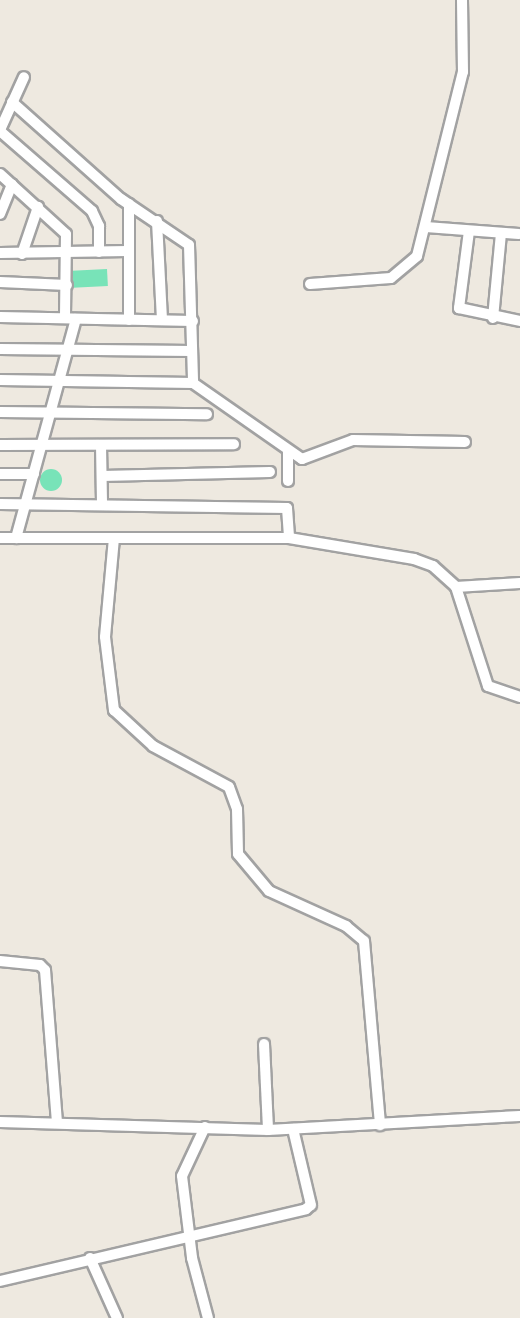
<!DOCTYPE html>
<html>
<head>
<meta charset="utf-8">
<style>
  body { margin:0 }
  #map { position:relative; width:520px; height:1318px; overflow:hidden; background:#eee9e0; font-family:"PT Sans Narrow",sans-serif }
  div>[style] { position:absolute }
  .pitch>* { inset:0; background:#78e3b8; transform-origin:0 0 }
  .round { border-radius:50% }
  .roads { filter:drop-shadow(2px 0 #a2a2a2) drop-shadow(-2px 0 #a2a2a2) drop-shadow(0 2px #a2a2a2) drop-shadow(0 -2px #a2a2a2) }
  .minor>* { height:10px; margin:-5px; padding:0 5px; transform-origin:5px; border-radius:5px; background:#fff }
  span { translate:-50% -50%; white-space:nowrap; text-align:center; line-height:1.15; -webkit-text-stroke:6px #fff; paint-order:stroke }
</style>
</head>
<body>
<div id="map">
  <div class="pitch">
    <div style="left:107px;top:269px;width:17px;height:35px;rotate:87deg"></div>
    <div class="round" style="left:40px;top:469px;width:22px;height:22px"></div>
  </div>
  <div class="roads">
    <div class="minor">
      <div style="left:12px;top:102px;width:146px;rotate:41.7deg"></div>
      <div style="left:121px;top:199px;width:82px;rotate:34.1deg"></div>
      <div style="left:189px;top:245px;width:138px;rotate:88.3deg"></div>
      <div style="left:0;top:130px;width:58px;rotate:-65.6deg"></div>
      <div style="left:0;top:131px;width:122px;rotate:41deg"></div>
      <div style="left:92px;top:211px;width:17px;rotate:65deg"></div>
      <div style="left:99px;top:226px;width:26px;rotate:90deg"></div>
      <div style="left:0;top:174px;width:89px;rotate:42.3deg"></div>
      <div style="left:66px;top:234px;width:84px;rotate:90.7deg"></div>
      <div style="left:0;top:214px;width:32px;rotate:-68deg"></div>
      <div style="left:157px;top:221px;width:99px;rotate:87.1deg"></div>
      <div style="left:426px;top:227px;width:93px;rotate:4.3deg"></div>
      <div style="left:469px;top:231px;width:78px;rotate:97.4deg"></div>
      <div style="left:459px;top:308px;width:62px;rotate:12deg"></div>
      <div style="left:0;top:253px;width:128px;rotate:-0.9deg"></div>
      <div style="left:22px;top:254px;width:50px;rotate:-71.2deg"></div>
      <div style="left:0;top:282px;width:67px;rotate:2.6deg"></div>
      <div style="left:310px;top:284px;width:81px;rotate:-4.2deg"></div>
      <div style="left:391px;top:278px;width:34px;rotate:-40deg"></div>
      <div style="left:417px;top:256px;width:190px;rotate:-76deg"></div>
      <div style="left:463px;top:72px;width:72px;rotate:-90.8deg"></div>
      <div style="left:0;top:317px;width:193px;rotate:1.2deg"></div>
      <div style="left:493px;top:318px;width:85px;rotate:-84.6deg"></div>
      <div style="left:129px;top:320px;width:116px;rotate:-90deg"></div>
      <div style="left:0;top:349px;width:192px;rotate:0.6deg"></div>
      <div style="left:0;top:380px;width:193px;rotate:0.9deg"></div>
      <div style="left:193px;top:383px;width:133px;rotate:34.9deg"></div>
      <div style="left:302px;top:459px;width:54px;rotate:-20.4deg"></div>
      <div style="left:353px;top:440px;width:112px;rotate:1deg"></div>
      <div style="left:0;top:412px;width:207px;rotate:0.6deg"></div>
      <div style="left:0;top:445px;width:234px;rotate:-0.2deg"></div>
      <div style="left:101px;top:445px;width:59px;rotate:89deg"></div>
      <div style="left:0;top:474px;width:34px"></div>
      <div style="left:102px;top:476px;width:168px;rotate:-1.4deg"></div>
      <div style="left:288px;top:481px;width:31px;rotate:-90deg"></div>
      <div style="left:0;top:504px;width:287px;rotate:0.8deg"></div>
      <div style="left:287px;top:508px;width:30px;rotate:86deg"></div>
      <div style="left:0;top:538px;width:289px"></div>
      <div style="left:289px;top:538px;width:127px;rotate:9.5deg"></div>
      <div style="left:414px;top:559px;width:20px;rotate:20deg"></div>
      <div style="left:433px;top:566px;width:31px;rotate:42deg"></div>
      <div style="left:456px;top:587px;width:104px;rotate:72.1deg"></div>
      <div style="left:488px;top:686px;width:34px;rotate:19deg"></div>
      <div style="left:16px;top:538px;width:227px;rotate:-74.7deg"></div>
      <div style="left:114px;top:538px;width:99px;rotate:95.2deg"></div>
      <div style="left:105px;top:637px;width:74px;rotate:83deg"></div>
      <div style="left:114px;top:710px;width:53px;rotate:42.7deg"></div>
      <div style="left:153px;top:746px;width:86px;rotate:28.3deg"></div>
      <div style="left:229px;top:787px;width:23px;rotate:70deg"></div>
      <div style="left:237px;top:809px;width:45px;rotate:88.7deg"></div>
      <div style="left:238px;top:854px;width:48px;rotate:50deg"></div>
      <div style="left:269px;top:891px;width:85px;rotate:24.4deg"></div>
      <div style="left:346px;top:926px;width:23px;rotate:40deg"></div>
      <div style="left:364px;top:941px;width:185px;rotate:85deg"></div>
      <div style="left:456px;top:587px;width:64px;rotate:-3.6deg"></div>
      <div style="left:0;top:961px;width:40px;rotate:5.7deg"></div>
      <div style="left:40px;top:965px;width:7px;rotate:45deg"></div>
      <div style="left:45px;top:970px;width:153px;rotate:85.5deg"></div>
      <div style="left:264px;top:1044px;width:86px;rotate:87.3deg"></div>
      <div style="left:0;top:1122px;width:268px;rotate:1.7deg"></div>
      <div style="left:268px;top:1130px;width:252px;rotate:-3.2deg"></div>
      <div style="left:205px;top:1127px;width:54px;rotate:115.1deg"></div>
      <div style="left:182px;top:1176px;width:83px;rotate:83deg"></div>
      <div style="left:192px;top:1258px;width:62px;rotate:75.1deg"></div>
      <div style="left:90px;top:1258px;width:66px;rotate:65.8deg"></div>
      <div style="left:0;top:1281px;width:314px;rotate:-13.2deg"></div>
      <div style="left:306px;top:1209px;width:6px;rotate:-39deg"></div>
      <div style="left:311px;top:1205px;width:78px;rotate:-103.3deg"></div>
    </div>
  </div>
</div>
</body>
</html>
